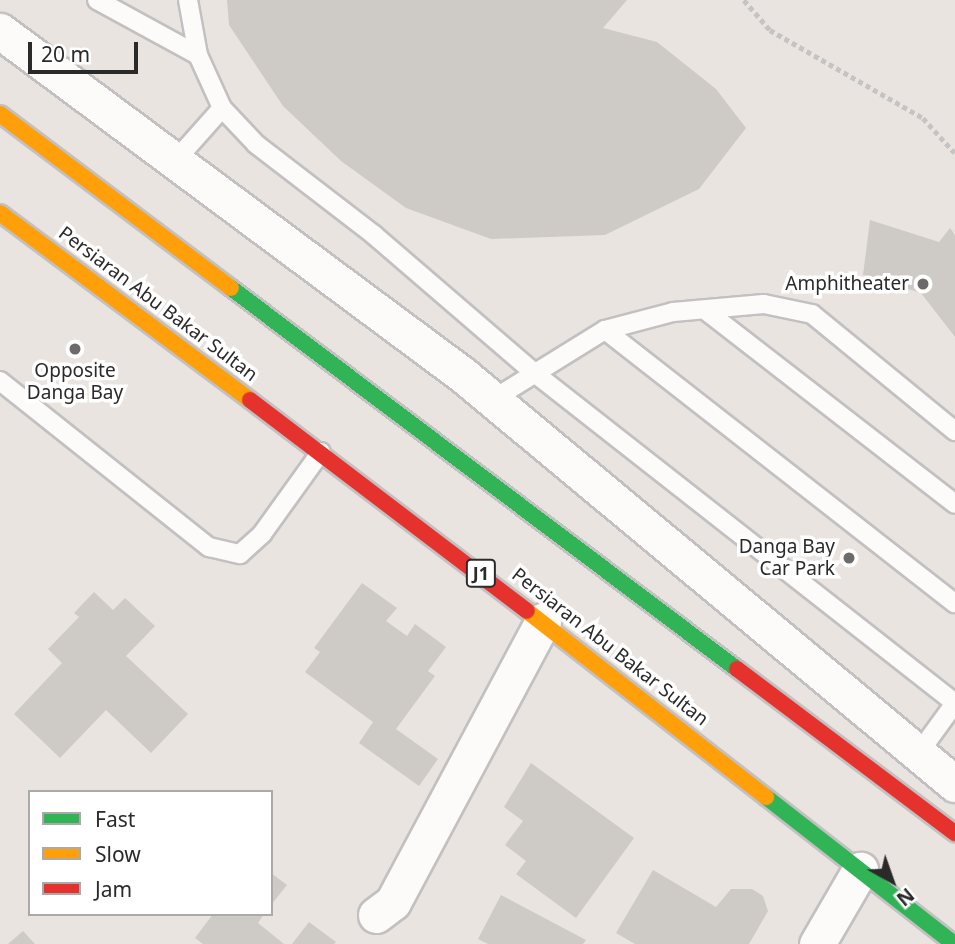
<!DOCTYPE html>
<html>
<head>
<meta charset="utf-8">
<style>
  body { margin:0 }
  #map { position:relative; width:955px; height:944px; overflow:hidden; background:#e9e4df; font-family:"Noto Sans",sans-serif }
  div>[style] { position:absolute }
  .building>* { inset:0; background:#cecac6 }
  .path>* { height:4.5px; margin-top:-2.25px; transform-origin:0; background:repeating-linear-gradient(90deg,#c5c4c4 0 5px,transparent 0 8.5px) }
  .roads { filter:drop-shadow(2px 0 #c2c0c1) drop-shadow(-2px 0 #c2c0c1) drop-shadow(0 2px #c2c0c1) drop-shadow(0 -2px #c2c0c1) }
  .lane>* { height:18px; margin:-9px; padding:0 9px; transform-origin:9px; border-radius:9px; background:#fcfbfa }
  .street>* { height:35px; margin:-17.5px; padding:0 17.5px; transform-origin:17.5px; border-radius:17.5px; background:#fcfbfa }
  .fast>* { height:16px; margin:-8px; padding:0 8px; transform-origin:8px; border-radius:8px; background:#30b455 }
  .slow>* { height:16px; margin:-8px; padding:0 8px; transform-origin:8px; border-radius:8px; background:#ff9f0a }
  .jam>* { height:16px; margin:-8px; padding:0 8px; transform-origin:8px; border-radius:8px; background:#e5322d }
  .dots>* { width:19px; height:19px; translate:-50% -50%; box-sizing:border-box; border:4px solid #fff; border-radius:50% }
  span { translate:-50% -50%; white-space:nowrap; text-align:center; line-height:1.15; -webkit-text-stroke:7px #fff; paint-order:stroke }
  .shield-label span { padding:2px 5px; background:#fff; border:2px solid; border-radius:5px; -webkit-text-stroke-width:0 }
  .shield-label { font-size:18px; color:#2a2a2a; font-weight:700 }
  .poi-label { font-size:19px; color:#2a2a2a }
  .right { translate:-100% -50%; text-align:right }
  .street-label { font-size:19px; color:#2a2a2a }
  .legend { position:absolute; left:28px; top:790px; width:245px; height:126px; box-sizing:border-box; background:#fff; border:2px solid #aaa; margin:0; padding:9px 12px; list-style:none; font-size:21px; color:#2a2a2a }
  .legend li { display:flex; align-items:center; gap:14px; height:35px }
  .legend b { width:35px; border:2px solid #aaa }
  .north { position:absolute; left:857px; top:846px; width:70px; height:70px; -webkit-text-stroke:5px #fff; paint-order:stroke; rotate:140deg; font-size:19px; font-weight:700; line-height:28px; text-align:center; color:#2a2a2a }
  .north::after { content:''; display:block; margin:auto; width:24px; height:32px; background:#2a2a2a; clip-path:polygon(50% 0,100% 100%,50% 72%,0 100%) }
  .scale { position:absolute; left:28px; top:42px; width:110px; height:32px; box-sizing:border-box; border:4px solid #2a2a2a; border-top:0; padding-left:9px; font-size:21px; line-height:24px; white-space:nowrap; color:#2a2a2a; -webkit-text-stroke:5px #fff; paint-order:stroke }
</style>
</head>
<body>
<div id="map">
  <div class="building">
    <div style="clip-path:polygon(227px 0,627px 0,603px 28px,657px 42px,716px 89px,746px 128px,699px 189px,605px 235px,491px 239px,406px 208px,341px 161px,283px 106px,229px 25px)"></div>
    <div style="clip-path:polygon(870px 220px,939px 242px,950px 228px,955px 235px,955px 337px,921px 293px,863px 275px)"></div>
    <div style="clip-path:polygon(362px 583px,397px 608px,386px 621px,407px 636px,415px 624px,446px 647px,428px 671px,435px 676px,396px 729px,438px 759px,419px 786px,359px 743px,373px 722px,305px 672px,320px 652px,314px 648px)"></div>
    <div style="clip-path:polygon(94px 592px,113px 610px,125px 598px,155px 626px,126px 656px,188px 714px,151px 753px,106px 710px,60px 758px,14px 714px,62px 663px,48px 649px,79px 617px,74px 613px)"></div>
    <div style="clip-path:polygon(531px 763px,634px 838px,576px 918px,516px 874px,526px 861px,505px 845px,523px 821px,504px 807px)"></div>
    <div style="clip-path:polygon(653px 870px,716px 907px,731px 889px,752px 889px,763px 896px,768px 911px,749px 944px,635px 944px,616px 933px)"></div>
    <div style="clip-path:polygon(271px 873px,287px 885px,271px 905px)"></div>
    <div style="clip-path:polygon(501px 895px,586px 940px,583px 944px,488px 944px,478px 939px)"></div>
    <div style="clip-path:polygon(213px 914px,264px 914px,258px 923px,284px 944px,203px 944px,195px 938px)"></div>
    <div style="clip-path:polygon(309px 922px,336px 942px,334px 944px,292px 944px)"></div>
    <div style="clip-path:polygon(23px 931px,35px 944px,8px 944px)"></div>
  </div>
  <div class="path">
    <div style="left:744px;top:0;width:40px;rotate:49deg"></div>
    <div style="left:770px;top:30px;width:177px;rotate:29.9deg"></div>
    <div style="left:923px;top:118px;width:47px;rotate:47.6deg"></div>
  </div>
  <div class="roads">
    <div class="lane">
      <div style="left:97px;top:0;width:115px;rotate:28.6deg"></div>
      <div style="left:188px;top:0;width:56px;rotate:79.7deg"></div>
      <div style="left:198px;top:55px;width:58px;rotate:65.6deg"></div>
      <div style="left:222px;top:108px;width:50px;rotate:46.6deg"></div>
      <div style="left:256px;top:144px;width:149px;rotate:37.6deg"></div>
      <div style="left:374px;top:235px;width:215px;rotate:40.7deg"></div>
      <div style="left:537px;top:375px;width:531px;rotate:38.12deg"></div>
      <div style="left:175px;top:161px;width:71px;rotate:-48.4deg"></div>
      <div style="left:705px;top:310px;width:316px;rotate:37.8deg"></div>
      <div style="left:605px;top:330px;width:444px;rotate:38deg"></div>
      <div style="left:0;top:381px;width:267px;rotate:38.5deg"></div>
      <div style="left:209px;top:547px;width:32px;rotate:13deg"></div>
      <div style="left:240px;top:554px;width:30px;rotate:-42deg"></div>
      <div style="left:262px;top:534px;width:101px;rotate:-54.3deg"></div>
      <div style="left:492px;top:400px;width:133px;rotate:-31.8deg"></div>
      <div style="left:605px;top:330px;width:70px;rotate:-14.8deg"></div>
      <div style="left:673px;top:312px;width:91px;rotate:-5deg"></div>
      <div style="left:764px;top:304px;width:49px;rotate:11.8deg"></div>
      <div style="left:812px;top:314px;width:185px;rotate:39.3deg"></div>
      <div style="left:918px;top:754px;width:63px;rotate:-54deg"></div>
    </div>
    <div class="street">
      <div style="left:0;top:31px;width:577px;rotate:36.61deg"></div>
      <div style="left:463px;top:375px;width:640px;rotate:39.74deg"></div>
      <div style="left:376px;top:915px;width:21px;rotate:-37deg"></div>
      <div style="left:393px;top:902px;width:319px;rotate:-61.9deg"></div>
      <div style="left:817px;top:944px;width:86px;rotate:-59.8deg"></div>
    </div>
    <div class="fast">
      <div style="left:231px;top:288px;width:633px;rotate:36.98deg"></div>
      <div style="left:766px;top:797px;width:239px;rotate:38deg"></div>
    </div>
    <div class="slow">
      <div style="left:0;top:114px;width:289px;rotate:37deg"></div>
      <div style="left:0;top:213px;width:312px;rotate:36.8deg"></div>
      <div style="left:527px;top:611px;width:303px;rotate:37.9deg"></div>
    </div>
    <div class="jam">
      <div style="left:250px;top:400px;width:348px;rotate:37.3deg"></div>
      <div style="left:737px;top:669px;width:273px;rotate:37deg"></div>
    </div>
  </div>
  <div class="dots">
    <div style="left:923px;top:284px;background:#6d6b69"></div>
    <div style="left:75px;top:349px;background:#6d6b69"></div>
    <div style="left:849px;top:558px;background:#6d6b69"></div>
  </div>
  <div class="shield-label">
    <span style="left:481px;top:573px">J1</span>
  </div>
  <div class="poi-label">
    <span class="right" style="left:909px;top:284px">Amphitheater</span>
    <span style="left:75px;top:382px">Opposite<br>Danga Bay</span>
    <span class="right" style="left:835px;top:558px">Danga Bay<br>Car Park</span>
  </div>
  <div class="street-label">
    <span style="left:158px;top:304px;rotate:37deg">Persiaran Abu Bakar Sultan</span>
    <span style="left:610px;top:647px;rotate:38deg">Persiaran Abu Bakar Sultan</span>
  </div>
  <ul class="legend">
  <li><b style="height:9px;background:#30b455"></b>Fast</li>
  <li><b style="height:9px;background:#ff9f0a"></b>Slow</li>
  <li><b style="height:9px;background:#e5322d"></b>Jam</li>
  </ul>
  <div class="north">N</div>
  <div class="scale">20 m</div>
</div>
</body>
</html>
